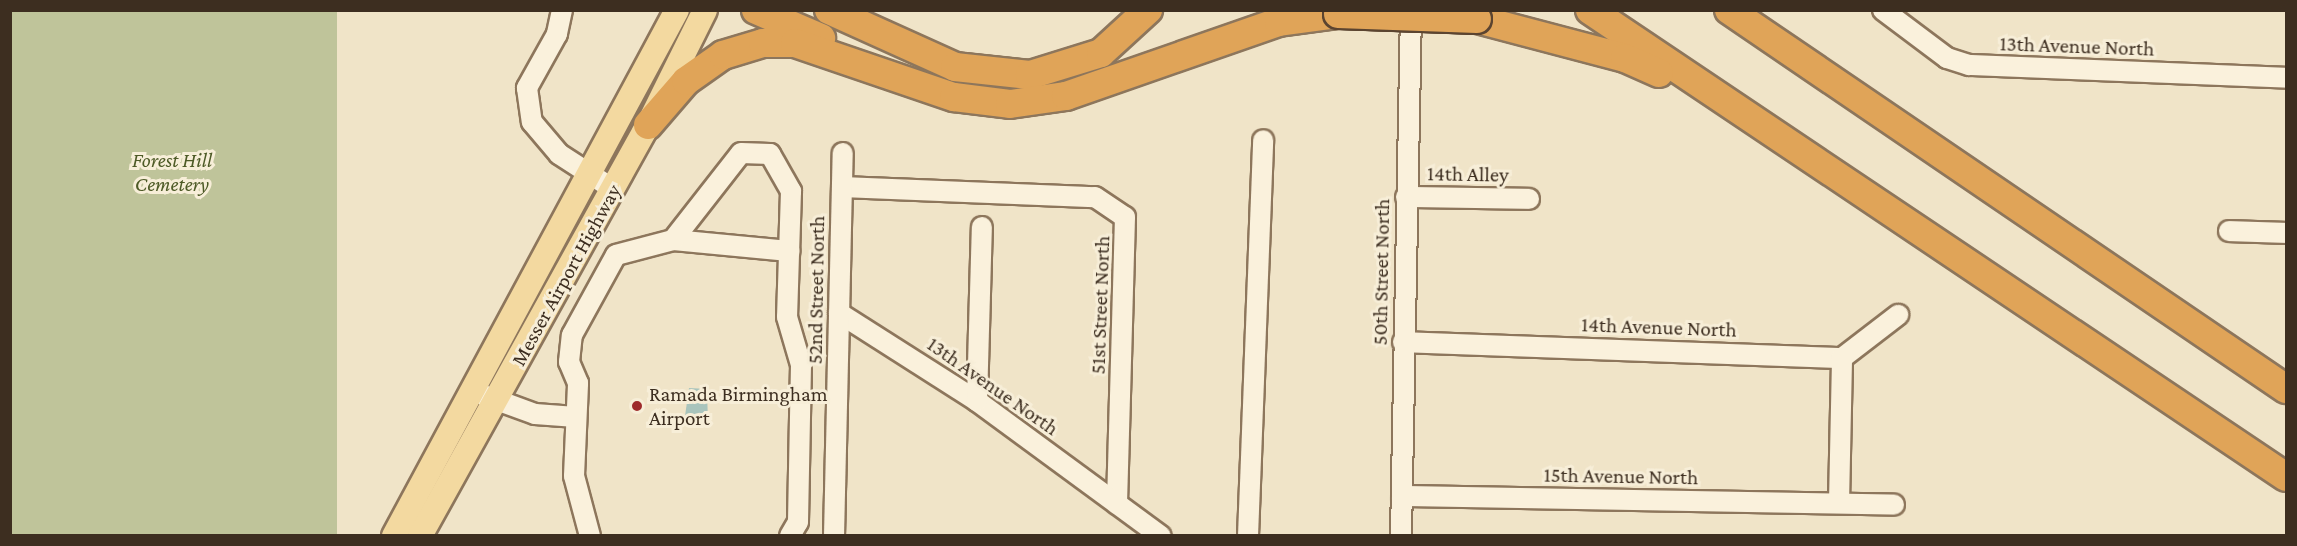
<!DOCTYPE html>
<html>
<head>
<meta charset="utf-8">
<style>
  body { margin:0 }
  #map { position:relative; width:2297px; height:546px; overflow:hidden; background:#f0e4c8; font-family:"Crimson Pro",serif }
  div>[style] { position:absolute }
  .cemetery>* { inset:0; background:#bfc49a; transform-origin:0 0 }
  .water>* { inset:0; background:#a9c4bc }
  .roads { filter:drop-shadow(2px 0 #8d765c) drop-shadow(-2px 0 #8d765c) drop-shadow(0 2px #8d765c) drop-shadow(0 -2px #8d765c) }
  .minor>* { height:20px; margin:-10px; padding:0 10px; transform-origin:10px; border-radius:10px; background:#faf1dc }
  .major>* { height:24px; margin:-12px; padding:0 12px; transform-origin:12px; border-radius:12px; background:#f3d9a0 }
  .highway>* { height:28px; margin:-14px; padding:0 14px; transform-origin:14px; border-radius:14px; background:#e0a458 }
  .bridges { filter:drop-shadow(2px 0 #5b4430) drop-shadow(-2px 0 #5b4430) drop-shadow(0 2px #5b4430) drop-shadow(0 -2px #5b4430) }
  .highway-bridge>* { height:28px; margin:-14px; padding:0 14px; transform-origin:14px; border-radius:14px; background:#e0a458 }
  .dots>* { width:16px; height:16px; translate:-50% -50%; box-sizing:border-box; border:3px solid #f7eed8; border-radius:50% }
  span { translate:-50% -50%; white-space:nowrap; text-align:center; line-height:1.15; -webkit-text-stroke:6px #f7eed8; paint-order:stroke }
  .street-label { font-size:21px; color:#3d2e20 }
  .park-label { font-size:21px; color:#4d5a26; font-style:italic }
  .poi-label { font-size:21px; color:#3d2e20 }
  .left { translate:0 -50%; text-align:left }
  .frame { position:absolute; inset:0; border:12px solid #3d2e20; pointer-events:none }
</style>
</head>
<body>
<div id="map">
  <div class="cemetery">
    <div style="left:10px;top:11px;width:327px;height:524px"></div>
  </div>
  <div class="water">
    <div style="clip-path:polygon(689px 388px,707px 389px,708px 424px,684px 423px)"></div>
  </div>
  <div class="roads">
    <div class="minor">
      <div style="left:562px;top:10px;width:25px;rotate:102deg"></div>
      <div style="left:557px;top:34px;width:62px;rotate:119.1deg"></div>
      <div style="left:527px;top:88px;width:34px;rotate:82deg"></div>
      <div style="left:532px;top:122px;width:42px;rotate:49.8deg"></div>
      <div style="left:559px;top:154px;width:64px;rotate:32.9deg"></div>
      <div style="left:1883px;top:10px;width:80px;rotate:36.9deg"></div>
      <div style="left:1947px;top:58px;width:23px;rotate:18deg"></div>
      <div style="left:1969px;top:65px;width:317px;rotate:2.3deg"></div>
      <div style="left:842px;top:187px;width:253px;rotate:2.3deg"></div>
      <div style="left:1095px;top:197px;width:36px;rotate:34deg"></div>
      <div style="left:1125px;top:217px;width:287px;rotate:91.6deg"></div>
      <div style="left:1406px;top:197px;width:123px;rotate:0.9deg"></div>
      <div style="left:2229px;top:231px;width:57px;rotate:2deg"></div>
      <div style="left:673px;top:240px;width:117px;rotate:5.4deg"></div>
      <div style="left:839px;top:313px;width:164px;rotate:32.5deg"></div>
      <div style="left:977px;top:401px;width:228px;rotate:36.3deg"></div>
      <div style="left:1403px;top:342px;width:439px;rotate:2.1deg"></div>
      <div style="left:1842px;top:358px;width:71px;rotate:-37.5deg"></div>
      <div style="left:483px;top:395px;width:55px;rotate:20.1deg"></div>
      <div style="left:535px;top:414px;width:41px;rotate:4.2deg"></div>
      <div style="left:977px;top:401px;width:174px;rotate:-88.4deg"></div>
      <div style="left:1402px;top:496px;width:492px;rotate:1deg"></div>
      <div style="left:1839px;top:503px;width:145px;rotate:-88.8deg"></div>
      <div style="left:590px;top:536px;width:62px;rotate:-104.9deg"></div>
      <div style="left:574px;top:476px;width:93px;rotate:-87.5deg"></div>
      <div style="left:578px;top:383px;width:23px;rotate:-113deg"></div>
      <div style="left:569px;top:362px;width:27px;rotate:-84deg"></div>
      <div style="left:572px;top:335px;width:91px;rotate:-61.2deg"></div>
      <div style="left:616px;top:255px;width:59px;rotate:-14.7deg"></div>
      <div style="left:673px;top:240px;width:110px;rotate:-52deg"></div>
      <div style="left:741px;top:153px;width:29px;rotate:2deg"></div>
      <div style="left:770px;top:154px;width:43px;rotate:60.4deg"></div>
      <div style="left:791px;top:191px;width:126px;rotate:91.8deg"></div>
      <div style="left:787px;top:317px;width:50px;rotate:73.7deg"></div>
      <div style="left:801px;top:365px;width:157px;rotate:91.1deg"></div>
      <div style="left:798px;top:522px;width:16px;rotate:120deg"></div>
      <div style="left:834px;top:536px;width:383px;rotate:-88.7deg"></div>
      <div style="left:1248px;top:536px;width:396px;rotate:-87.8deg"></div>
      <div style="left:1401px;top:536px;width:526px;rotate:-88.91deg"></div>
    </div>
    <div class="major">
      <div style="left:394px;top:536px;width:597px;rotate:-61.72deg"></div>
      <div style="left:420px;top:536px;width:470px;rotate:-61deg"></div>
      <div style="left:648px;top:125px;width:128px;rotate:-63.6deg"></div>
    </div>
    <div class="highway">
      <div style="left:756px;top:10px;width:71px;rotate:23.3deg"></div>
      <div style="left:829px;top:10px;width:138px;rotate:24.3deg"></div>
      <div style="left:955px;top:67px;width:75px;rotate:6.1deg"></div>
      <div style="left:1030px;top:75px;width:74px;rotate:-17.2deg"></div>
      <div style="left:1101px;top:53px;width:64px;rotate:-42.5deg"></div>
      <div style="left:1590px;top:10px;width:838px;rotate:33.86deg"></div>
      <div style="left:1729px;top:10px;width:674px;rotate:34.23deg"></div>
      <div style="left:1477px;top:19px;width:153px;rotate:14.8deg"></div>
      <div style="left:1625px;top:58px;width:37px;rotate:24deg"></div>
      <div style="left:648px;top:125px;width:58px;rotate:-49.2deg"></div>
      <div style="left:686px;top:81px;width:45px;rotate:-35.1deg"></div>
      <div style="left:723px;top:55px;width:42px;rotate:-16.7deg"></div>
      <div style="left:763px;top:43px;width:32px"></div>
      <div style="left:795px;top:43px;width:168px;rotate:18.8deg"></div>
      <div style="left:954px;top:97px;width:56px;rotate:7.1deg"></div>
      <div style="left:1010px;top:104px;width:57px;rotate:-8.1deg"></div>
      <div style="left:1066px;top:96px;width:225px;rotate:-19.2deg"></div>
      <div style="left:1279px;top:22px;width:60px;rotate:-7.7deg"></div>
    </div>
  </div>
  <div class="bridges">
    <div class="highway-bridge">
      <div style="left:1338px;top:14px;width:139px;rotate:2.1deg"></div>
    </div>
  </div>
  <div class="dots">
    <div style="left:637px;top:406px;background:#9e2a2b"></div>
  </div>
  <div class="street-label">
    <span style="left:2077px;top:46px;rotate:2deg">13th Avenue North</span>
    <span style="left:1468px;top:174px;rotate:1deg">14th Alley</span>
    <span style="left:1381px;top:272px;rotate:-89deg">50th Street North</span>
    <span style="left:566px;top:275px;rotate:-61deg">Messer Airport Highway</span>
    <span style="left:816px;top:290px;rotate:-89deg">52nd Street North</span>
    <span style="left:1100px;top:305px;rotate:-88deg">51st Street North</span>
    <span style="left:1659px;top:327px;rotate:2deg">14th Avenue North</span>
    <span style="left:993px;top:386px;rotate:35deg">13th Avenue North</span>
    <span style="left:1621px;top:476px;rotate:1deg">15th Avenue North</span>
  </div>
  <div class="park-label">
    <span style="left:172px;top:172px">Forest Hill<br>Cemetery</span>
  </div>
  <div class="poi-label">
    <span class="left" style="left:649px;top:406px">Ramada Birmingham<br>Airport</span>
  </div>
  <div class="frame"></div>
</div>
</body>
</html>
